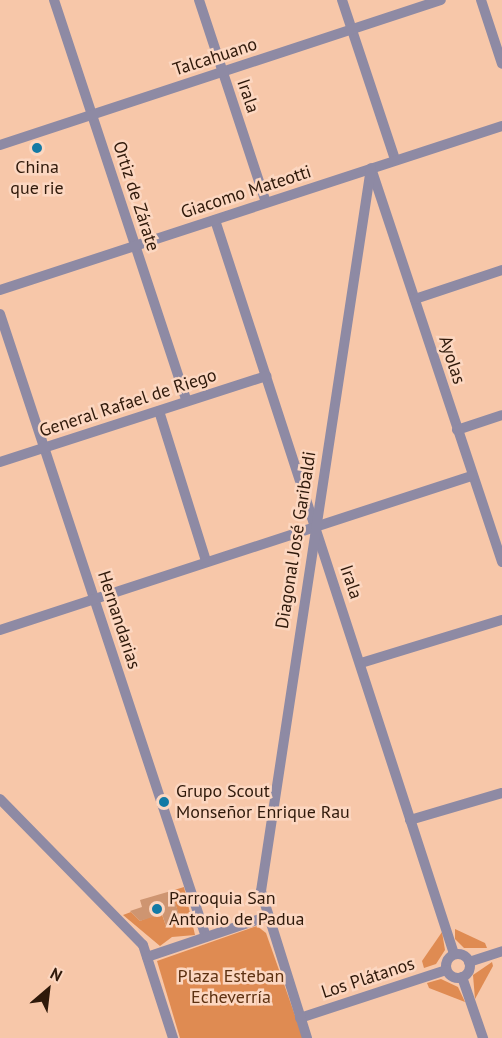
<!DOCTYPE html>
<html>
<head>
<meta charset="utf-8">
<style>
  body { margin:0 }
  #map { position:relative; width:502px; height:1038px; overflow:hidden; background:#f7c7a9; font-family:"PT Sans",sans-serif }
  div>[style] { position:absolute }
  .green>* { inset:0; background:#df8b52 }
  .building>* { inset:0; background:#ce9571 }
  .street>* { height:10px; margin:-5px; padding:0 5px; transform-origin:5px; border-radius:5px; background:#8e8aa4 }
  .street>.ring { margin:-5px; padding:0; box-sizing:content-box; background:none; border:10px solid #8e8aa4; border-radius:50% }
  .dots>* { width:16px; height:16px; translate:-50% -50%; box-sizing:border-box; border:3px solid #fcd7c1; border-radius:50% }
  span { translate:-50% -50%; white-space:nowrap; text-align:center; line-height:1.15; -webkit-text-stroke:5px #fcd7c1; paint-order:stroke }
  .street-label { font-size:18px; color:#2f190a }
  .poi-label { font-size:18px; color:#2f190a }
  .left { translate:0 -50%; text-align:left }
  .park-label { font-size:18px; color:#5d3111 }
  .north { position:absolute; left:18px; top:960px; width:60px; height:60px; -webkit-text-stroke:4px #fcd7c1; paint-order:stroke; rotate:28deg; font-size:16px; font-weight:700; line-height:24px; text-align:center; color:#2f190a }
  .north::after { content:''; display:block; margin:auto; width:21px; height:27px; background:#2f190a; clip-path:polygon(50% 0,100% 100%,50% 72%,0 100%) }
</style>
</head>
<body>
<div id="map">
  <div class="green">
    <div style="clip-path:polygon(184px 887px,195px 935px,172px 937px,160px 946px,123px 915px,131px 912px,140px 921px,161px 912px,166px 926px,181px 921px,171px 891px)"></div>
    <div style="clip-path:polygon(257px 926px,266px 933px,303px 1038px,180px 1038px,157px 961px)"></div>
    <div style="clip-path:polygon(455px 929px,485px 943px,487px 948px,464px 948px,455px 939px)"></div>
    <div style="clip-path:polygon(442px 932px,445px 950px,436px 964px,424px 968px,422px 961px)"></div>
    <div style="clip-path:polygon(492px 962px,493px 966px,475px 999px,473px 975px)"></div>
    <div style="clip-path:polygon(441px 979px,458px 987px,465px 1002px,429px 988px,427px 983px)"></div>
  </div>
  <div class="building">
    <div style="clip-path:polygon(171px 891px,181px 920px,166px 926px,162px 914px,140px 921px,130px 911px,142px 907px,140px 900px)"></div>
  </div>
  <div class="street">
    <div style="left:54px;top:0;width:422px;rotate:71.7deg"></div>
    <div style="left:199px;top:0;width:213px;rotate:71.7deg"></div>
    <div style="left:342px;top:0;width:168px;rotate:71.6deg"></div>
    <div style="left:481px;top:0;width:67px;rotate:71.8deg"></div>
    <div style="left:0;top:145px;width:464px;rotate:-18.2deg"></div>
    <div style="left:372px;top:171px;width:412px;rotate:71.6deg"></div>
    <div style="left:215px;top:220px;width:772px;rotate:71.96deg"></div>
    <div style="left:0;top:290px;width:528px;rotate:-18.09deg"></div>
    <div style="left:415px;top:299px;width:92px;rotate:-18.4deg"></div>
    <div style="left:0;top:314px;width:656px;rotate:71.7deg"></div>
    <div style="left:159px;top:411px;width:157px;rotate:72.6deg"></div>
    <div style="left:457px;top:430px;width:47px;rotate:-18.4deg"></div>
    <div style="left:0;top:462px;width:280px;rotate:-17.9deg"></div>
    <div style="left:0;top:630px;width:496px;rotate:-18.1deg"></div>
    <div style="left:361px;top:663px;width:147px;rotate:-17deg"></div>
    <div style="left:0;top:799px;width:204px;rotate:45.6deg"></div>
    <div style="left:143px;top:945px;width:98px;rotate:72.1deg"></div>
    <div style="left:410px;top:820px;width:96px;rotate:-16.4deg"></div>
    <div class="ring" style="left:446px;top:954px;width:14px;height:14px"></div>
    <div style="left:147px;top:957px;width:126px;rotate:-18.6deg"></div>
    <div style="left:469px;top:962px;width:35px;rotate:-18deg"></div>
    <div style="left:462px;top:977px;width:65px;rotate:71deg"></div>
    <div style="left:300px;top:1018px;width:154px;rotate:-18.2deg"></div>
    <div style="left:307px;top:1038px;width:154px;rotate:-107.4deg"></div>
    <div style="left:261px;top:891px;width:731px;rotate:-81.35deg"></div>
  </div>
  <div class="dots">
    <div style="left:37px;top:148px;background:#137aa5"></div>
    <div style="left:164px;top:802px;background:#137aa5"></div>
    <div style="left:157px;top:909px;background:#137aa5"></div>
  </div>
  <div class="street-label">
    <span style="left:215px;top:57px;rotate:-18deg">Talcahuano</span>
    <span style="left:248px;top:96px;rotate:71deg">Irala</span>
    <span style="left:246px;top:192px;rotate:-18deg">Giacomo Mateotti</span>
    <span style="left:136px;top:196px;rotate:72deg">Ortiz de Zárate</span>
    <span style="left:452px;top:360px;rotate:72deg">Ayolas</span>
    <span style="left:128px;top:403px;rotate:-18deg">General Rafael de Riego</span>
    <span style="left:296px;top:540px;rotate:-81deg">Diagonal José Garibaldi</span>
    <span style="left:351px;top:582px;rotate:71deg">Irala</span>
    <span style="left:119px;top:620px;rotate:72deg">Hernandarias</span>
    <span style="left:368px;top:978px;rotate:-18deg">Los Plátanos</span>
  </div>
  <div class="poi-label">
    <span style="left:37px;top:178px">China<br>que rie</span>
    <span class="left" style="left:176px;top:802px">Grupo Scout<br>Monseñor Enrique Rau</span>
    <span class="left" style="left:169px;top:909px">Parroquia San<br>Antonio de Padua</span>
  </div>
  <div class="park-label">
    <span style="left:231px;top:987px">Plaza Esteban<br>Echeverría</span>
  </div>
  <div class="north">N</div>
</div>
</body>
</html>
